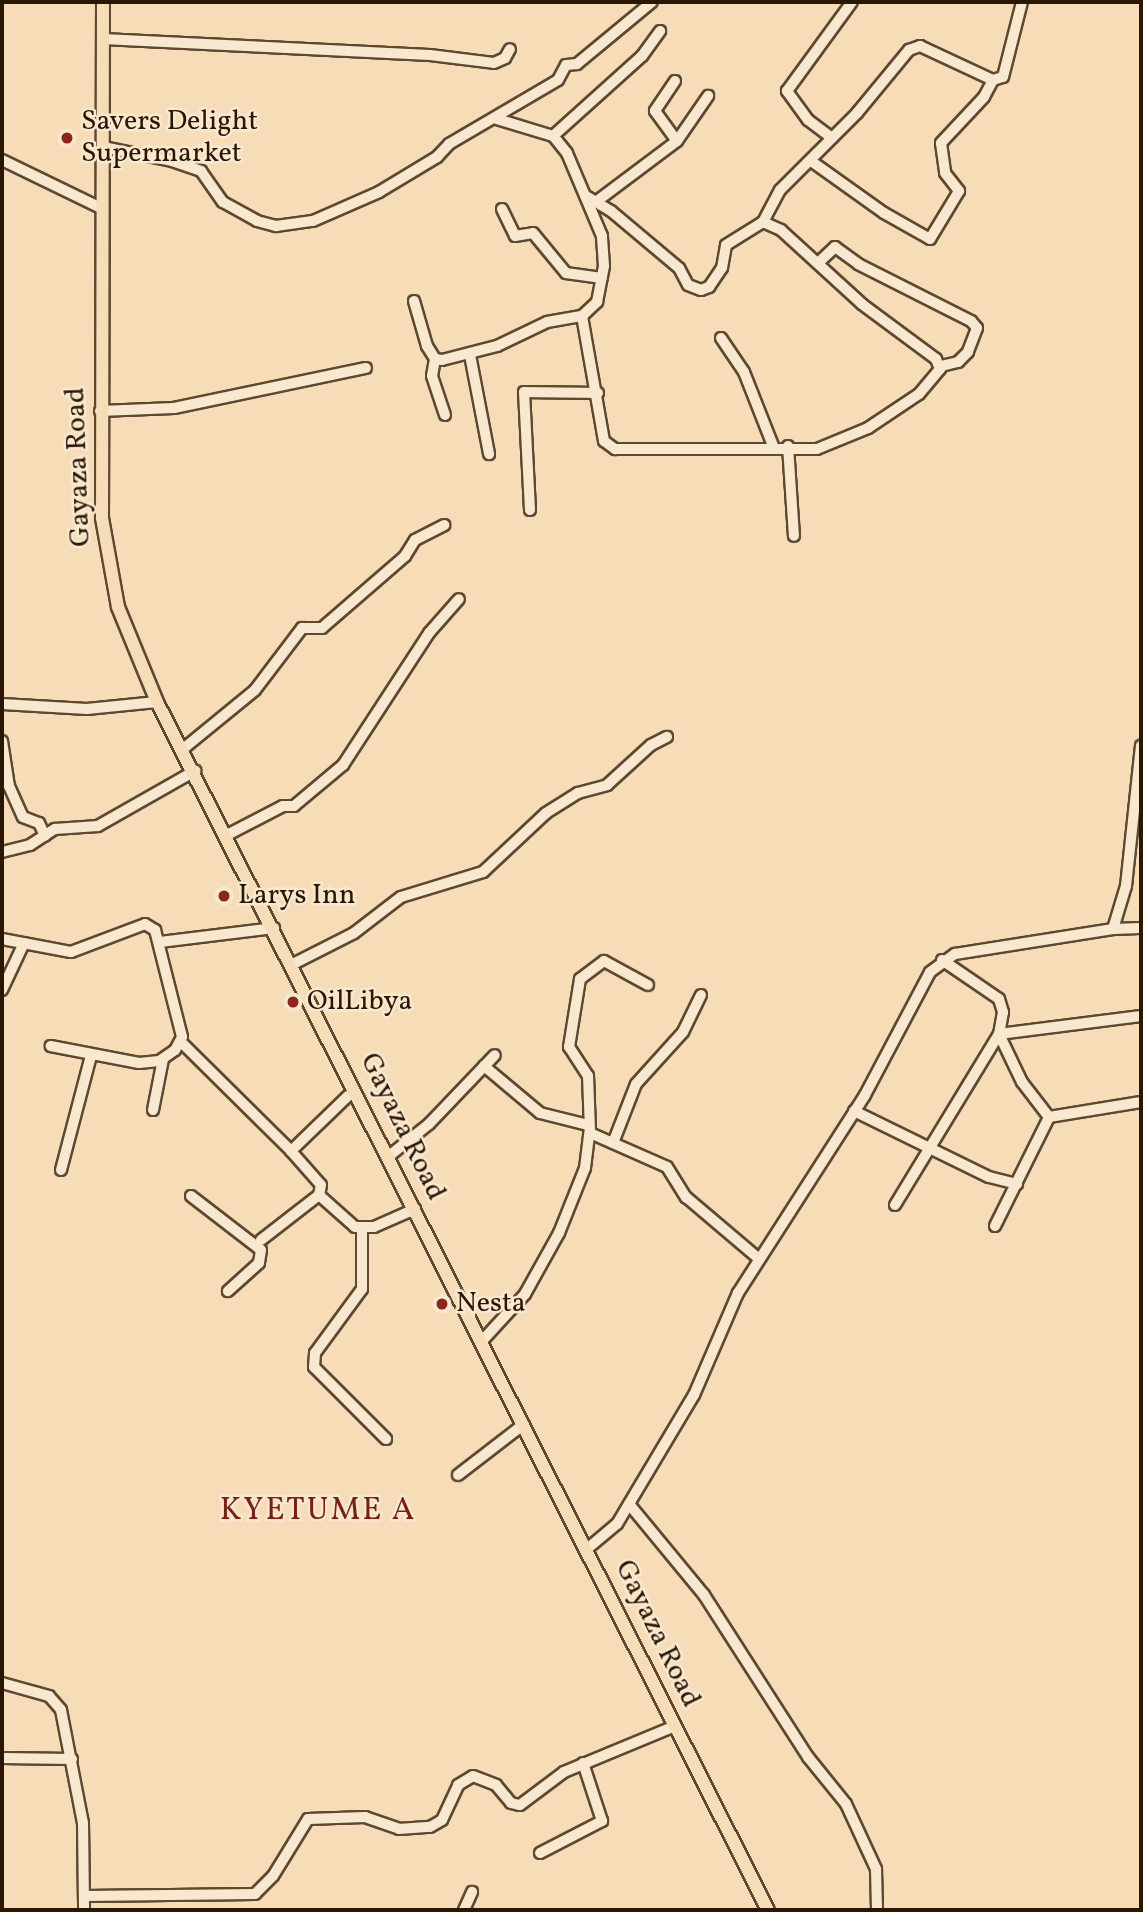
<!DOCTYPE html>
<html>
<head>
<meta charset="utf-8">
<style>
  body { margin:0 }
  #map { position:relative; width:1143px; height:1912px; overflow:hidden; background:#f6dcb7; font-family:Vollkorn,serif }
  div>[style] { position:absolute }
  .roads { filter:drop-shadow(2px 0 #5d4830) drop-shadow(-2px 0 #5d4830) drop-shadow(0 2px #5d4830) drop-shadow(0 -2px #5d4830) }
  .minor>* { height:10px; margin:-5px; padding:0 5px; transform-origin:5px; border-radius:5px; background:#f9e8d0 }
  .major>* { height:12px; margin:-6px; padding:0 6px; transform-origin:6px; border-radius:6px; background:#f6dcb7 }
  .dots>* { width:19px; height:19px; translate:-50% -50%; box-sizing:border-box; border:4px solid #f9e8d0; border-radius:50% }
  span { translate:-50% -50%; white-space:nowrap; text-align:center; line-height:1.15; -webkit-text-stroke:5px #f9e8d0; paint-order:stroke }
  .poi-label { font-size:28px; color:#2a1703 }
  .left { translate:0 -50%; text-align:left }
  .street-label { font-size:28px; color:#2a1703 }
  .quarter-label { font-size:32px; color:#7a1f14; letter-spacing:2px }
  .frame { position:absolute; inset:0; border:4px solid #2a1703; pointer-events:none }
</style>
</head>
<body>
<div id="map">
  <div class="roads">
    <div class="minor">
      <div style="left:103px;top:39px;width:327px;rotate:2.8deg"></div>
      <div style="left:430px;top:55px;width:64px;rotate:7.1deg"></div>
      <div style="left:494px;top:63px;width:12px;rotate:-24deg"></div>
      <div style="left:505px;top:58px;width:10px;rotate:-61deg"></div>
      <div style="left:993px;top:80px;width:10px;rotate:-17deg"></div>
      <div style="left:1003px;top:77px;width:77px;rotate:-75.8deg"></div>
      <div style="left:675px;top:81px;width:36px;rotate:124deg"></div>
      <div style="left:655px;top:111px;width:37px;rotate:54deg"></div>
      <div style="left:553px;top:136px;width:120px;rotate:-42deg"></div>
      <div style="left:642px;top:56px;width:31px;rotate:-54deg"></div>
      <div style="left:832px;top:138px;width:30px;rotate:-143deg"></div>
      <div style="left:808px;top:120px;width:36px;rotate:-126deg"></div>
      <div style="left:787px;top:91px;width:110px;rotate:-53.9deg"></div>
      <div style="left:103px;top:147px;width:70px;rotate:11.5deg"></div>
      <div style="left:172px;top:161px;width:31px;rotate:19deg"></div>
      <div style="left:201px;top:171px;width:38px;rotate:55deg"></div>
      <div style="left:223px;top:202px;width:39px;rotate:29deg"></div>
      <div style="left:257px;top:221px;width:20px;rotate:15deg"></div>
      <div style="left:276px;top:226px;width:37px;rotate:-8deg"></div>
      <div style="left:313px;top:221px;width:72px;rotate:-23.7deg"></div>
      <div style="left:379px;top:192px;width:68px;rotate:-31.1deg"></div>
      <div style="left:437px;top:157px;width:18px;rotate:-47deg"></div>
      <div style="left:449px;top:144px;width:126px;rotate:-30.4deg"></div>
      <div style="left:558px;top:80px;width:17px;rotate:-62deg"></div>
      <div style="left:566px;top:65px;width:11px;rotate:-5deg"></div>
      <div style="left:577px;top:64px;width:97px;rotate:-39.6deg"></div>
      <div style="left:2px;top:160px;width:110px;rotate:25.9deg"></div>
      <div style="left:586px;top:196px;width:29px;rotate:31deg"></div>
      <div style="left:611px;top:211px;width:89px;rotate:40deg"></div>
      <div style="left:679px;top:268px;width:19px;rotate:62deg"></div>
      <div style="left:688px;top:285px;width:14px;rotate:21deg"></div>
      <div style="left:701px;top:290px;width:9px;rotate:-21deg"></div>
      <div style="left:709px;top:287px;width:23px;rotate:-56deg"></div>
      <div style="left:722px;top:268px;width:23px;rotate:-80deg"></div>
      <div style="left:726px;top:245px;width:44px;rotate:-31.9deg"></div>
      <div style="left:763px;top:222px;width:36px;rotate:-62deg"></div>
      <div style="left:780px;top:190px;width:109px;rotate:-45deg"></div>
      <div style="left:857px;top:113px;width:82px;rotate:-50.5deg"></div>
      <div style="left:909px;top:50px;width:12px;rotate:-20deg"></div>
      <div style="left:920px;top:46px;width:81px;rotate:25deg"></div>
      <div style="left:993px;top:80px;width:19px;rotate:118deg"></div>
      <div style="left:984px;top:97px;width:63px;rotate:133.1deg"></div>
      <div style="left:941px;top:143px;width:30px;rotate:82deg"></div>
      <div style="left:945px;top:173px;width:23px;rotate:52deg"></div>
      <div style="left:959px;top:191px;width:56px;rotate:121.1deg"></div>
      <div style="left:930px;top:239px;width:53px;rotate:-150.5deg"></div>
      <div style="left:884px;top:213px;width:90px;rotate:-144.5deg"></div>
      <div style="left:597px;top:201px;width:100px;rotate:-36.9deg"></div>
      <div style="left:677px;top:141px;width:55px;rotate:-55.4deg"></div>
      <div style="left:502px;top:209px;width:30px;rotate:64deg"></div>
      <div style="left:515px;top:236px;width:18px;rotate:-9deg"></div>
      <div style="left:533px;top:233px;width:52px;rotate:50.5deg"></div>
      <div style="left:566px;top:273px;width:36px;rotate:8deg"></div>
      <div style="left:819px;top:262px;width:22px;rotate:-43deg"></div>
      <div style="left:835px;top:247px;width:29px;rotate:36deg"></div>
      <div style="left:858px;top:264px;width:127px;rotate:26.8deg"></div>
      <div style="left:971px;top:321px;width:9px;rotate:49deg"></div>
      <div style="left:977px;top:328px;width:26px;rotate:111deg"></div>
      <div style="left:968px;top:352px;width:14px;rotate:135deg"></div>
      <div style="left:958px;top:362px;width:18px;rotate:167deg"></div>
      <div style="left:414px;top:301px;width:47px;rotate:73.9deg"></div>
      <div style="left:427px;top:346px;width:15px;rotate:58deg"></div>
      <div style="left:435px;top:359px;width:7px;rotate:8deg"></div>
      <div style="left:442px;top:360px;width:57px;rotate:-14.3deg"></div>
      <div style="left:497px;top:346px;width:55px;rotate:-25.6deg"></div>
      <div style="left:547px;top:322px;width:36px;rotate:-10deg"></div>
      <div style="left:582px;top:316px;width:21px;rotate:-43deg"></div>
      <div style="left:597px;top:302px;width:37px;rotate:-79deg"></div>
      <div style="left:604px;top:266px;width:30px;rotate:-94deg"></div>
      <div style="left:602px;top:236px;width:90px;rotate:-112.9deg"></div>
      <div style="left:567px;top:153px;width:22px;rotate:-129deg"></div>
      <div style="left:553px;top:136px;width:59px;rotate:-163.1deg"></div>
      <div style="left:582px;top:316px;width:127px;rotate:80deg"></div>
      <div style="left:604px;top:441px;width:14px;rotate:36deg"></div>
      <div style="left:615px;top:449px;width:202px"></div>
      <div style="left:817px;top:449px;width:55px;rotate:-22.4deg"></div>
      <div style="left:868px;top:428px;width:61px;rotate:-33.7deg"></div>
      <div style="left:919px;top:394px;width:33px;rotate:-50deg"></div>
      <div style="left:940px;top:369px;width:11px;rotate:-112deg"></div>
      <div style="left:936px;top:359px;width:92px;rotate:-143.4deg"></div>
      <div style="left:862px;top:304px;width:110px;rotate:-137.6deg"></div>
      <div style="left:781px;top:230px;width:20px;rotate:-156deg"></div>
      <div style="left:721px;top:338px;width:41px;rotate:55.9deg"></div>
      <div style="left:744px;top:372px;width:82px;rotate:68.5deg"></div>
      <div style="left:470px;top:355px;width:101px;rotate:79.1deg"></div>
      <div style="left:435px;top:359px;width:17px;rotate:100deg"></div>
      <div style="left:432px;top:376px;width:41px;rotate:71.6deg"></div>
      <div style="left:100px;top:411px;width:74px;rotate:-2.3deg"></div>
      <div style="left:174px;top:408px;width:196px;rotate:-11.8deg"></div>
      <div style="left:788px;top:446px;width:90px;rotate:86.2deg"></div>
      <div style="left:530px;top:510px;width:118px;rotate:-92.9deg"></div>
      <div style="left:524px;top:392px;width:74px;rotate:0.8deg"></div>
      <div style="left:2px;top:704px;width:85px;rotate:3.4deg"></div>
      <div style="left:87px;top:709px;width:70px;rotate:-5.7deg"></div>
      <div style="left:2px;top:741px;width:46px;rotate:81.2deg"></div>
      <div style="left:9px;top:786px;width:34px;rotate:66deg"></div>
      <div style="left:23px;top:817px;width:17px;rotate:21deg"></div>
      <div style="left:39px;top:823px;width:14px;rotate:65deg"></div>
      <div style="left:183px;top:749px;width:93px;rotate:-39.3deg"></div>
      <div style="left:255px;top:690px;width:78px;rotate:-52.8deg"></div>
      <div style="left:302px;top:628px;width:20px"></div>
      <div style="left:322px;top:628px;width:110px;rotate:-40.9deg"></div>
      <div style="left:405px;top:556px;width:19px;rotate:-58deg"></div>
      <div style="left:415px;top:540px;width:33px;rotate:-27deg"></div>
      <div style="left:227px;top:835px;width:63px;rotate:-27.4deg"></div>
      <div style="left:283px;top:806px;width:11px"></div>
      <div style="left:294px;top:806px;width:64px;rotate:-39.9deg"></div>
      <div style="left:343px;top:765px;width:158px;rotate:-56.9deg"></div>
      <div style="left:429px;top:633px;width:45px;rotate:-48.6deg"></div>
      <div style="left:2px;top:852px;width:29px;rotate:-14deg"></div>
      <div style="left:30px;top:845px;width:30px;rotate:-33deg"></div>
      <div style="left:55px;top:829px;width:43px;rotate:-4deg"></div>
      <div style="left:98px;top:826px;width:112px;rotate:-29.6deg"></div>
      <div style="left:1113px;top:929px;width:28px;rotate:-2deg"></div>
      <div style="left:2px;top:939px;width:70px;rotate:10.7deg"></div>
      <div style="left:71px;top:952px;width:79px;rotate:-20.7deg"></div>
      <div style="left:145px;top:924px;width:12px;rotate:31deg"></div>
      <div style="left:155px;top:930px;width:110px;rotate:75.8deg"></div>
      <div style="left:182px;top:1037px;width:15px;rotate:118deg"></div>
      <div style="left:175px;top:1050px;width:19px;rotate:145deg"></div>
      <div style="left:159px;top:1061px;width:20px;rotate:174deg"></div>
      <div style="left:139px;top:1063px;width:90px;rotate:-169.1deg"></div>
      <div style="left:160px;top:942px;width:115px;rotate:-7deg"></div>
      <div style="left:942px;top:960px;width:69px;rotate:34.4deg"></div>
      <div style="left:999px;top:999px;width:14px;rotate:73deg"></div>
      <div style="left:1003px;top:1012px;width:22px;rotate:100deg"></div>
      <div style="left:999px;top:1034px;width:53px;rotate:64.4deg"></div>
      <div style="left:1022px;top:1082px;width:44px;rotate:52.4deg"></div>
      <div style="left:293px;top:964px;width:68px;rotate:-26.9deg"></div>
      <div style="left:354px;top:933px;width:59px;rotate:-37.5deg"></div>
      <div style="left:401px;top:897px;width:86px;rotate:-17deg"></div>
      <div style="left:483px;top:872px;width:86px;rotate:-43.1deg"></div>
      <div style="left:546px;top:813px;width:38px;rotate:-32deg"></div>
      <div style="left:578px;top:793px;width:30px;rotate:-15deg"></div>
      <div style="left:607px;top:785px;width:59px;rotate:-42.3deg"></div>
      <div style="left:651px;top:745px;width:18px;rotate:-27deg"></div>
      <div style="left:2px;top:990px;width:52px;rotate:-64.9deg"></div>
      <div style="left:181px;top:1042px;width:155px;rotate:44.7deg"></div>
      <div style="left:291px;top:1151px;width:45px;rotate:48.6deg"></div>
      <div style="left:321px;top:1185px;width:10px;rotate:101deg"></div>
      <div style="left:319px;top:1195px;width:48px;rotate:41.6deg"></div>
      <div style="left:355px;top:1227px;width:19px"></div>
      <div style="left:374px;top:1227px;width:45px;rotate:-23.7deg"></div>
      <div style="left:484px;top:1066px;width:73px;rotate:40deg"></div>
      <div style="left:540px;top:1113px;width:49px;rotate:14deg"></div>
      <div style="left:153px;top:1110px;width:52px;rotate:-78.9deg"></div>
      <div style="left:854px;top:1111px;width:150px;rotate:26.1deg"></div>
      <div style="left:989px;top:1177px;width:29px;rotate:14deg"></div>
      <div style="left:590px;top:1133px;width:84px;rotate:23.8deg"></div>
      <div style="left:667px;top:1167px;width:36px;rotate:58deg"></div>
      <div style="left:686px;top:1197px;width:94px;rotate:40.3deg"></div>
      <div style="left:613px;top:1143px;width:63px;rotate:-68.7deg"></div>
      <div style="left:636px;top:1084px;width:70px;rotate:-47.9deg"></div>
      <div style="left:683px;top:1032px;width:41px;rotate:-64.1deg"></div>
      <div style="left:291px;top:1151px;width:79px;rotate:-44deg"></div>
      <div style="left:389px;top:1156px;width:51px;rotate:-38.7deg"></div>
      <div style="left:429px;top:1124px;width:95px;rotate:-46.3deg"></div>
      <div style="left:61px;top:1170px;width:118px;rotate:-75.3deg"></div>
      <div style="left:191px;top:1196px;width:88px;rotate:37.6deg"></div>
      <div style="left:261px;top:1250px;width:13px;rotate:99deg"></div>
      <div style="left:259px;top:1263px;width:42px;rotate:137.9deg"></div>
      <div style="left:895px;top:1205px;width:200px;rotate:-58.7deg"></div>
      <div style="left:999px;top:1034px;width:143px;rotate:-7.2deg"></div>
      <div style="left:995px;top:1226px;width:122px;rotate:-63.6deg"></div>
      <div style="left:1049px;top:1117px;width:93px;rotate:-9.3deg"></div>
      <div style="left:362px;top:1229px;width:60px;rotate:90deg"></div>
      <div style="left:362px;top:1289px;width:79px;rotate:126.3deg"></div>
      <div style="left:315px;top:1353px;width:14px;rotate:94deg"></div>
      <div style="left:314px;top:1367px;width:102px;rotate:45deg"></div>
      <div style="left:261px;top:1240px;width:73px;rotate:-37.8deg"></div>
      <div style="left:482px;top:1341px;width:64px;rotate:-47.5deg"></div>
      <div style="left:525px;top:1294px;width:70px;rotate:-60.9deg"></div>
      <div style="left:559px;top:1233px;width:70px;rotate:-68.2deg"></div>
      <div style="left:585px;top:1168px;width:38px;rotate:-83deg"></div>
      <div style="left:590px;top:1130px;width:54px;rotate:-92.1deg"></div>
      <div style="left:588px;top:1076px;width:35px;rotate:-123deg"></div>
      <div style="left:569px;top:1047px;width:69px;rotate:-80.8deg"></div>
      <div style="left:580px;top:979px;width:30px;rotate:-37deg"></div>
      <div style="left:604px;top:961px;width:50px;rotate:28.6deg"></div>
      <div style="left:458px;top:1475px;width:83px;rotate:-37.7deg"></div>
      <div style="left:629px;top:1504px;width:118px;rotate:50.5deg"></div>
      <div style="left:704px;top:1595px;width:193px;rotate:57.3deg"></div>
      <div style="left:808px;top:1757px;width:60px;rotate:51deg"></div>
      <div style="left:846px;top:1804px;width:72px;rotate:65.2deg"></div>
      <div style="left:876px;top:1869px;width:41px;rotate:88.6deg"></div>
      <div style="left:587px;top:1549px;width:39px;rotate:-40deg"></div>
      <div style="left:617px;top:1524px;width:150px;rotate:-59.2deg"></div>
      <div style="left:694px;top:1395px;width:111px;rotate:-66.7deg"></div>
      <div style="left:738px;top:1293px;width:235px;rotate:-57.3deg"></div>
      <div style="left:865px;top:1095px;width:139px;rotate:-62.1deg"></div>
      <div style="left:930px;top:972px;width:31px;rotate:-36deg"></div>
      <div style="left:955px;top:954px;width:160px;rotate:-9deg"></div>
      <div style="left:1113px;top:929px;width:45px;rotate:-73.2deg"></div>
      <div style="left:1126px;top:886px;width:141px;rotate:-83.9deg"></div>
      <div style="left:2px;top:1683px;width:49px;rotate:15.5deg"></div>
      <div style="left:49px;top:1696px;width:18px;rotate:49deg"></div>
      <div style="left:61px;top:1710px;width:115px;rotate:79deg"></div>
      <div style="left:83px;top:1823px;width:87px;rotate:89.3deg"></div>
      <div style="left:2px;top:1758px;width:70px;rotate:0.8deg"></div>
      <div style="left:540px;top:1853px;width:70px;rotate:-27.3deg"></div>
      <div style="left:602px;top:1821px;width:61px;rotate:-108.1deg"></div>
      <div style="left:85px;top:1896px;width:170px;rotate:-0.7deg"></div>
      <div style="left:255px;top:1894px;width:25px;rotate:-45deg"></div>
      <div style="left:273px;top:1876px;width:67px;rotate:-58.4deg"></div>
      <div style="left:308px;top:1819px;width:57px;rotate:-2deg"></div>
      <div style="left:365px;top:1817px;width:36px;rotate:19deg"></div>
      <div style="left:399px;top:1829px;width:31px;rotate:-4deg"></div>
      <div style="left:430px;top:1827px;width:14px;rotate:-30deg"></div>
      <div style="left:442px;top:1820px;width:38px;rotate:-65deg"></div>
      <div style="left:458px;top:1785px;width:17px;rotate:-31deg"></div>
      <div style="left:473px;top:1776px;width:25px;rotate:21deg"></div>
      <div style="left:496px;top:1785px;width:23px;rotate:50deg"></div>
      <div style="left:511px;top:1803px;width:9px;rotate:13deg"></div>
      <div style="left:520px;top:1805px;width:55px;rotate:-36.9deg"></div>
      <div style="left:564px;top:1772px;width:120px;rotate:-22.5deg"></div>
      <div style="left:464px;top:1910px;width:20px;rotate:-66deg"></div>
    </div>
    <div class="major">
      <div style="left:103px;top:2px;width:516px;rotate:90.11deg"></div>
      <div style="left:102px;top:518px;width:90px;rotate:79.8deg"></div>
      <div style="left:118px;top:607px;width:103px;rotate:67.7deg"></div>
      <div style="left:157px;top:702px;width:1354px;rotate:63.17deg"></div>
    </div>
  </div>
  <div class="dots">
    <div style="left:67px;top:138px;background:#8f2418"></div>
    <div style="left:224px;top:896px;background:#8f2418"></div>
    <div style="left:293px;top:1002px;background:#8f2418"></div>
    <div style="left:442px;top:1304px;background:#8f2418"></div>
  </div>
  <div class="poi-label">
    <span class="left" style="left:81px;top:138px">Savers Delight<br>Supermarket</span>
    <span class="left" style="left:238px;top:896px">Larys Inn</span>
    <span class="left" style="left:307px;top:1002px">OilLibya</span>
    <span class="left" style="left:456px;top:1304px">Nesta</span>
  </div>
  <div class="street-label">
    <span style="left:79px;top:467px;rotate:-92deg">Gayaza Road</span>
    <span style="left:402px;top:1127px;rotate:64deg">Gayaza Road</span>
    <span style="left:657px;top:1634px;rotate:64deg">Gayaza Road</span>
  </div>
  <div class="quarter-label">
    <span style="left:318px;top:1511px">KYETUME A</span>
  </div>
  <div class="frame"></div>
</div>
</body>
</html>
